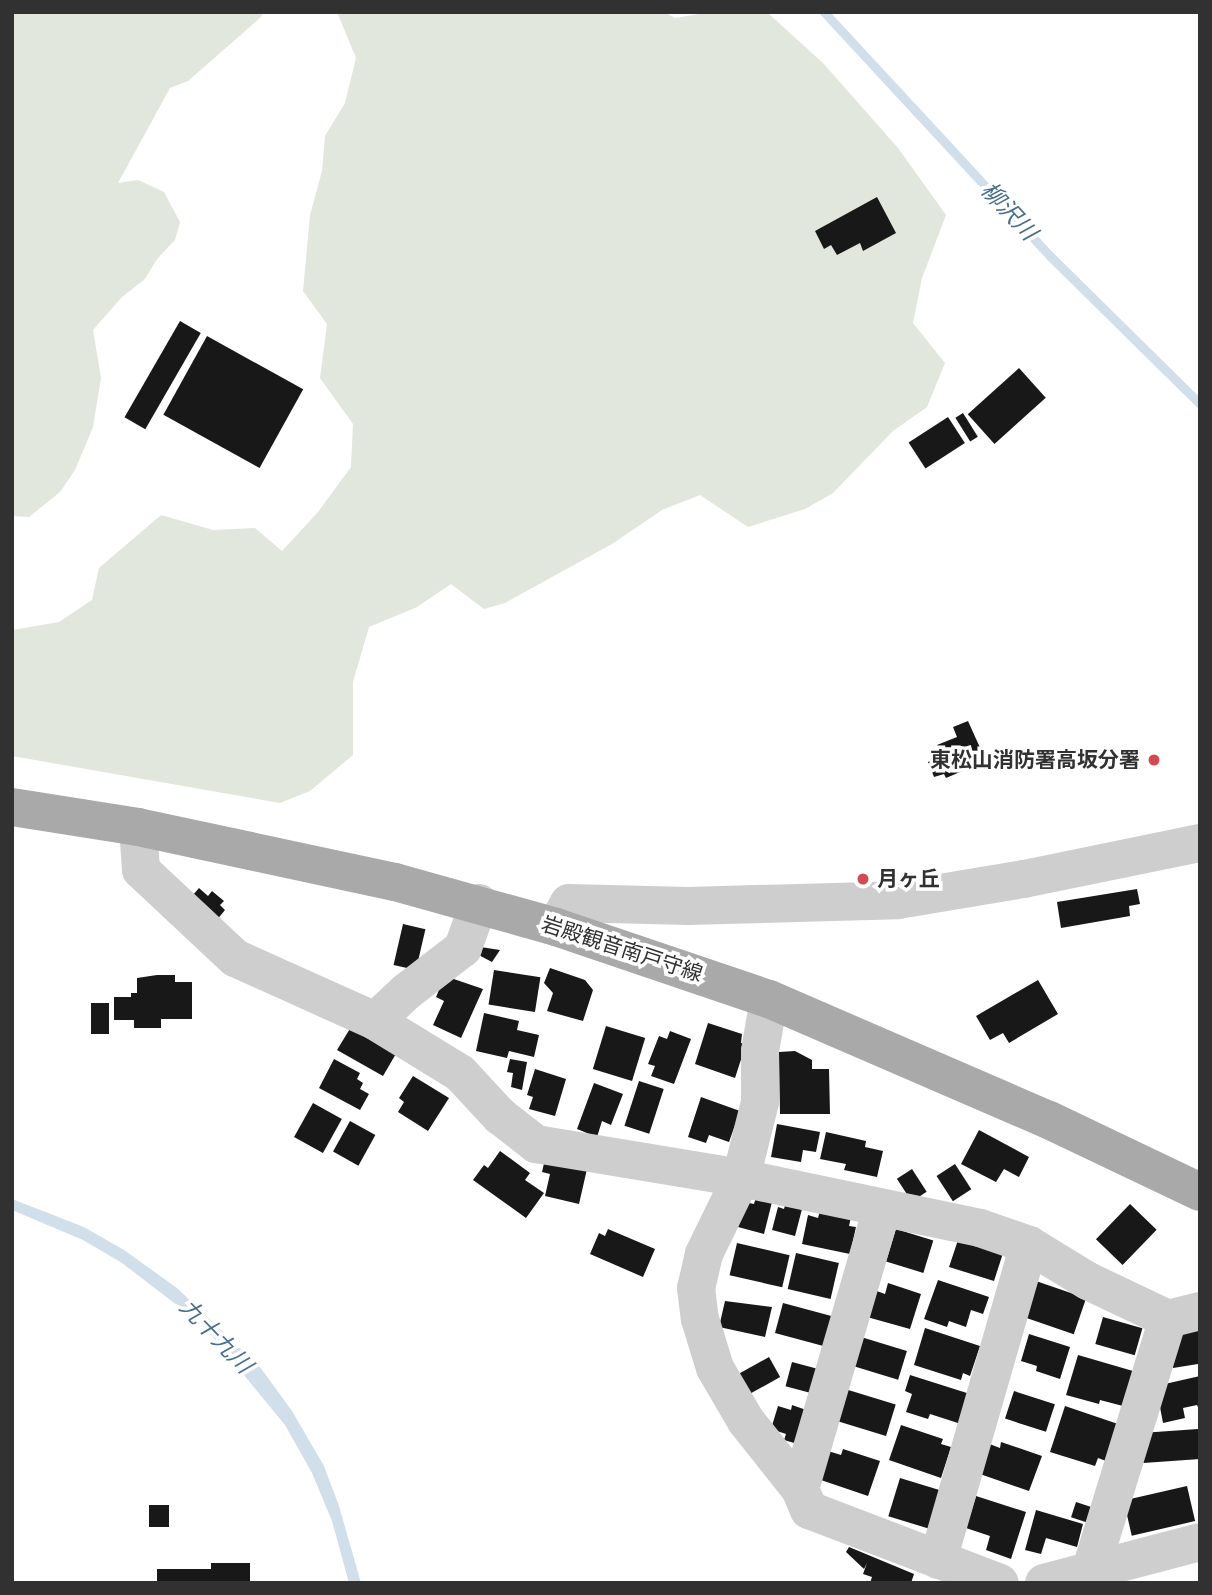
<!DOCTYPE html>
<html>
<head>
<meta charset="utf-8">
<style>
  body { margin:0 }
  #map { position:relative; width:1212px; height:1595px; overflow:hidden; background:#fff; font-family:Poppins,"Noto Sans JP",sans-serif }
  div>[style] { position:absolute }
  .green>* { inset:0; background:#e1e7dc }
  .water>* { inset:0; background:#d0dfe9 }
  .stream>* { height:9px; margin:-4.5px; padding:0 4.5px; transform-origin:4.5px; border-radius:4.5px; background:#d0dfe9 }
  .building>* { inset:0; background:#181818; transform-origin:0 0 }
  .minor>* { height:38px; margin:-19px; padding:0 19px; transform-origin:19px; border-radius:19px; background:#cecece }
  .major>* { height:38px; margin:-19px; padding:0 19px; transform-origin:19px; border-radius:19px; background:#a9a9a9 }
  .dots>* { width:19px; height:19px; translate:-50% -50%; box-sizing:border-box; border:4px solid #fff; border-radius:50% }
  span { translate:-50% -50%; white-space:nowrap; text-align:center; line-height:1.15; -webkit-text-stroke:7px #fff; paint-order:stroke }
  .poi-label { font-size:21px; color:#313131; font-weight:700 }
  .right { translate:-100% -50%; text-align:right }
  .left { translate:0 -50%; text-align:left }
  .street-label { font-size:21px; color:#313131 }
  .water-label { font-size:23px; color:#486f8b; font-style:italic }
  .frame { position:absolute; inset:0; border:14px solid #313131; pointer-events:none }
</style>
</head>
<body>
<div id="map">
  <div class="green">
    <div style="clip-path:polygon(12px 12px,263px 12px,261px 17px,188px 81px,170px 88px,118px 183px,138px 180px,164px 192px,180px 222px,175px 240px,157px 259px,145px 279px,122px 297px,93px 330px,101px 378px,93px 427px,75px 470px,60px 492px,29px 517px,12px 516px)"></div>
    <div style="clip-path:polygon(337px 12px,664px 12px,675px 18px,711px 12px,769px 14px,823px 63px,898px 148px,946px 215px,922px 278px,913px 323px,945px 363px,927px 407px,893px 431px,833px 493px,805px 509px,748px 527px,700px 495px,662px 510px,612px 544px,505px 603px,484px 609px,451px 584px,417px 607px,369px 627px,353px 682px,353px 755px,310px 791px,280px 803px,12px 756px,12px 630px,59px 622px,92px 600px,99px 568px,161px 515px,213px 530px,255px 528px,282px 551px,318px 512px,351px 467px,353px 424px,320px 378px,327px 324px,303px 291px,310px 215px,322px 171px,325px 136px,345px 103px,356px 58px)"></div>
  </div>
  <div class="water">
    <div style="clip-path:polygon(12px 1199px,84px 1227px,124px 1250px,177px 1288px,260px 1367px,292px 1411px,324px 1466px,339px 1506px,361px 1583px,349px 1583px,332px 1521px,312px 1473px,285px 1425px,203px 1325px,122px 1263px,83px 1240px,12px 1210px)"></div>
  </div>
  <div class="stream">
    <div style="left:824px;top:12px;width:334px;rotate:47.2deg"></div>
    <div style="left:1051px;top:257px;width:209px;rotate:44.6deg"></div>
  </div>
  <div class="building">
    <div style="clip-path:polygon(877px 197px,896px 233px,863px 251px,860px 243px,837px 255px,831px 245px,824px 249px,815px 231px)"></div>
    <div style="left:180px;top:321px;width:24px;height:111px;rotate:30deg"></div>
    <div style="left:207px;top:336px;width:110px;height:90px;rotate:29deg"></div>
    <div style="left:1019px;top:368px;width:40px;height:69px;rotate:48deg"></div>
    <div style="left:963px;top:413px;width:28px;height:9px;rotate:58deg"></div>
    <div style="left:948px;top:417px;width:31px;height:47px;rotate:57deg"></div>
    <div style="clip-path:polygon(968px 721px,986px 761px,946px 778px,944px 774px,934px 777px,928px 762px,934px 759px,932px 754px,940px 751px,937px 745px,957px 737px,953px 727px)"></div>
    <div style="clip-path:polygon(199px 888px,208px 896px,212px 891px,224px 901px,220px 905px,225px 910px,212px 926px,186px 903px)"></div>
    <div style="clip-path:polygon(1137px 889px,1140px 904px,1129px 906px,1130px 916px,1061px 928px,1057px 902px)"></div>
    <div style="left:403px;top:924px;width:23px;height:42px;rotate:13deg"></div>
    <div style="clip-path:polygon(474px 946px,500px 950px,492px 962px,471px 951px)"></div>
    <div style="clip-path:polygon(550px 968px,585px 980px,593px 990px,583px 1021px,547px 1011px,553px 993px,544px 983px)"></div>
    <div style="left:494px;top:970px;width:47px;height:35px;rotate:9deg"></div>
    <div style="clip-path:polygon(157px 975px,175px 975px,175px 982px,192px 982px,192px 1019px,161px 1019px,161px 1028px,134px 1028px,134px 1020px,114px 1020px,114px 997px,131px 997px,131px 993px,137px 993px,137px 978px)"></div>
    <div style="clip-path:polygon(445px 976px,483px 989px,461px 1038px,433px 1025px,444px 1001px,436px 997px)"></div>
    <div style="clip-path:polygon(1038px 980px,1058px 1014px,1009px 1043px,1003px 1033px,990px 1040px,976px 1016px)"></div>
    <div style="left:91px;top:1003px;width:18px;height:31px"></div>
    <div style="clip-path:polygon(484px 1013px,519px 1021px,517px 1030px,539px 1035px,534px 1057px,509px 1051px,507px 1058px,476px 1051px)"></div>
    <div style="clip-path:polygon(354px 1022px,397px 1052px,383px 1076px,337px 1050px)"></div>
    <div style="clip-path:polygon(708px 1023px,742px 1034px,741px 1043px,746px 1044px,735px 1078px,695px 1064px)"></div>
    <div style="left:606px;top:1026px;width:41px;height:45px;rotate:17deg"></div>
    <div style="clip-path:polygon(670px 1031px,691px 1039px,674px 1084px,651px 1076px,655px 1066px,648px 1064px,659px 1036px,667px 1039px)"></div>
    <div style="clip-path:polygon(795px 1051px,812px 1060px,812px 1069px,829px 1069px,830px 1114px,780px 1114px,779px 1052px)"></div>
    <div style="clip-path:polygon(334px 1059px,360px 1073px,357px 1079px,363px 1083px,360px 1089px,369px 1094px,360px 1110px,319px 1088px)"></div>
    <div style="clip-path:polygon(510px 1059px,527px 1062px,522px 1090px,511px 1087px,513px 1073px,507px 1072px)"></div>
    <div style="clip-path:polygon(535px 1069px,566px 1079px,555px 1116px,529px 1109px,533px 1097px,527px 1095px)"></div>
    <div style="clip-path:polygon(413px 1076px,449px 1098px,428px 1131px,398px 1112px,404px 1102px,399px 1098px)"></div>
    <div style="left:639px;top:1081px;width:26px;height:47px;rotate:18deg"></div>
    <div style="clip-path:polygon(594px 1083px,623px 1094px,611px 1125px,602px 1121px,597px 1137px,577px 1129px)"></div>
    <div style="clip-path:polygon(701px 1097px,740px 1111px,729px 1142px,709px 1135px,706px 1143px,688px 1137px)"></div>
    <div style="left:313px;top:1103px;width:33px;height:39px;rotate:29deg"></div>
    <div style="left:350px;top:1121px;width:29px;height:35px;rotate:29deg"></div>
    <div style="clip-path:polygon(777px 1124px,820px 1132px,816px 1152px,803px 1150px,801px 1162px,771px 1157px)"></div>
    <div style="clip-path:polygon(979px 1130px,1029px 1157px,1019px 1177px,1004px 1169px,996px 1182px,961px 1164px)"></div>
    <div style="clip-path:polygon(826px 1132px,866px 1141px,865px 1147px,883px 1151px,877px 1177px,844px 1170px,846px 1164px,820px 1159px)"></div>
    <div style="clip-path:polygon(500px 1151px,530px 1173px,525px 1180px,544px 1193px,526px 1218px,473px 1180px,484px 1165px,488px 1168px)"></div>
    <div style="clip-path:polygon(545px 1159px,587px 1169px,579px 1204px,545px 1196px,550px 1174px,542px 1172px)"></div>
    <div style="left:955px;top:1164px;width:30px;height:22px;rotate:57deg"></div>
    <div style="left:912px;top:1169px;width:27px;height:18px;rotate:57deg"></div>
    <div style="clip-path:polygon(756px 1197px,772px 1202px,764px 1234px,738px 1227px,744px 1202px,754px 1204px)"></div>
    <div style="left:1130px;top:1204px;width:37px;height:49px;rotate:44deg"></div>
    <div style="clip-path:polygon(785px 1205px,802px 1209px,795px 1236px,772px 1230px,778px 1207px,784px 1209px)"></div>
    <div style="clip-path:polygon(820px 1211px,851px 1217px,849px 1226px,856px 1227px,850px 1254px,802px 1244px,808px 1215px,818px 1218px)"></div>
    <div style="clip-path:polygon(608px 1229px,655px 1249px,643px 1277px,590px 1254px,599px 1233px,605px 1236px)"></div>
    <div style="left:896px;top:1229px;width:39px;height:34px;rotate:17deg"></div>
    <div style="clip-path:polygon(958px 1240px,1004px 1250px,994px 1281px,949px 1267px)"></div>
    <div style="left:737px;top:1243px;width:54px;height:33px;rotate:13deg"></div>
    <div style="left:796px;top:1253px;width:44px;height:37px;rotate:13deg"></div>
    <div style="clip-path:polygon(938px 1280px,989px 1297px,983px 1314px,971px 1310px,966px 1327px,949px 1321px,947px 1327px,924px 1319px)"></div>
    <div style="left:1036px;top:1281px;width:53px;height:38px;rotate:19deg"></div>
    <div style="clip-path:polygon(888px 1283px,921px 1294px,910px 1329px,867px 1317px,874px 1290px,885px 1294px)"></div>
    <div style="clip-path:polygon(725px 1301px,772px 1307px,765px 1337px,719px 1327px)"></div>
    <div style="left:783px;top:1303px;width:52px;height:31px;rotate:15deg"></div>
    <div style="left:1103px;top:1317px;width:41px;height:28px;rotate:16deg"></div>
    <div style="clip-path:polygon(925px 1328px,980px 1346px,970px 1376px,963px 1373px,961px 1380px,914px 1365px)"></div>
    <div style="clip-path:polygon(1198px 1330px,1198px 1364px,1173px 1368px,1173px 1335px)"></div>
    <div style="clip-path:polygon(1029px 1334px,1070px 1347px,1060px 1379px,1036px 1371px,1037px 1366px,1021px 1361px)"></div>
    <div style="left:861px;top:1337px;width:48px;height:30px;rotate:17deg"></div>
    <div style="clip-path:polygon(1078px 1355px,1133px 1371px,1123px 1406px,1100px 1400px,1099px 1404px,1066px 1395px)"></div>
    <div style="left:769px;top:1357px;width:23px;height:34px;rotate:61deg"></div>
    <div style="left:792px;top:1362px;width:31px;height:25px;rotate:15deg"></div>
    <div style="clip-path:polygon(910px 1375px,970px 1394px,961px 1424px,930px 1414px,928px 1419px,906px 1412px,912px 1394px,905px 1391px)"></div>
    <div style="clip-path:polygon(1200px 1376px,1200px 1412px,1197px 1405px,1183px 1408px,1185px 1418px,1163px 1423px,1156px 1386px)"></div>
    <div style="left:845px;top:1389px;width:53px;height:33px;rotate:17deg"></div>
    <div style="left:1014px;top:1391px;width:43px;height:29px;rotate:18deg"></div>
    <div style="clip-path:polygon(792px 1405px,812px 1412px,801px 1445px,784px 1440px,786px 1434px,771px 1429px,778px 1406px,791px 1410px)"></div>
    <div style="clip-path:polygon(1065px 1406px,1118px 1424px,1106px 1461px,1098px 1458px,1095px 1466px,1050px 1452px)"></div>
    <div style="clip-path:polygon(901px 1425px,943px 1439px,941px 1444px,951px 1447px,941px 1478px,889px 1460px)"></div>
    <div style="left:1198px;top:1429px;width:30px;height:57px;rotate:86deg"></div>
    <div style="clip-path:polygon(1001px 1442px,1042px 1456px,1029px 1491px,977px 1473px,987px 1443px,1000px 1448px)"></div>
    <div style="clip-path:polygon(843px 1449px,880px 1461px,868px 1496px,818px 1479px,828px 1451px,841px 1455px)"></div>
    <div style="left:900px;top:1478px;width:42px;height:40px;rotate:17deg"></div>
    <div style="left:1187px;top:1486px;width:36px;height:65px;rotate:77deg"></div>
    <div style="clip-path:polygon(976px 1496px,1026px 1512px,1011px 1559px,986px 1550px,990px 1536px,966px 1528px)"></div>
    <div style="left:1076px;top:1502px;width:16px;height:16px;rotate:18deg"></div>
    <div style="left:149px;top:1505px;width:20px;height:22px"></div>
    <div style="clip-path:polygon(1036px 1510px,1083px 1524px,1077px 1547px,1046px 1538px,1041px 1554px,1025px 1550px)"></div>
    <div style="clip-path:polygon(849px 1547px,914px 1574px,911px 1583px,870px 1583px,872px 1577px,863px 1574px,867px 1563px,864px 1569px,846px 1552px)"></div>
    <div style="clip-path:polygon(211px 1563px,250px 1563px,250px 1583px,157px 1583px,157px 1569px,211px 1569px)"></div>
  </div>
  <div class="minor">
    <div style="left:138px;top:827px;width:43px;rotate:86deg"></div>
    <div style="left:141px;top:870px;width:129px;rotate:43.1deg"></div>
    <div style="left:235px;top:958px;width:154px;rotate:24.2deg"></div>
    <div style="left:479px;top:903px;width:48px;rotate:109.6deg"></div>
    <div style="left:463px;top:948px;width:72px;rotate:142.3deg"></div>
    <div style="left:406px;top:992px;width:42px;rotate:136.9deg"></div>
    <div style="left:375px;top:1021px;width:100px;rotate:31.5deg"></div>
    <div style="left:460px;top:1073px;width:59px;rotate:47.1deg"></div>
    <div style="left:500px;top:1116px;width:46px;rotate:37.9deg"></div>
    <div style="left:536px;top:1144px;width:208px;rotate:9.4deg"></div>
    <div style="left:741px;top:1178px;width:244px;rotate:11.8deg"></div>
    <div style="left:980px;top:1228px;width:52px;rotate:19.1deg"></div>
    <div style="left:1029px;top:1245px;width:69px;rotate:31.4deg"></div>
    <div style="left:1088px;top:1281px;width:89px;rotate:25.4deg"></div>
    <div style="left:1168px;top:1319px;width:33px;rotate:-14deg"></div>
    <div style="left:556px;top:927px;width:27px;rotate:-62deg"></div>
    <div style="left:569px;top:903px;width:119px;rotate:1.4deg"></div>
    <div style="left:688px;top:906px;width:210px;rotate:-1.6deg"></div>
    <div style="left:898px;top:900px;width:128px;rotate:-9.5deg"></div>
    <div style="left:1024px;top:879px;width:180px;rotate:-11.6deg"></div>
    <div style="left:769px;top:999px;width:53px;rotate:99.8deg"></div>
    <div style="left:760px;top:1051px;width:51px;rotate:90deg"></div>
    <div style="left:760px;top:1102px;width:78px;rotate:104deg"></div>
    <div style="left:741px;top:1178px;width:85px;rotate:116deg"></div>
    <div style="left:704px;top:1254px;width:35px;rotate:103deg"></div>
    <div style="left:696px;top:1288px;width:31px;rotate:83deg"></div>
    <div style="left:700px;top:1319px;width:51px;rotate:73deg"></div>
    <div style="left:715px;top:1368px;width:61px;rotate:59.7deg"></div>
    <div style="left:746px;top:1421px;width:87px;rotate:51.5deg"></div>
    <div style="left:800px;top:1489px;width:23px;rotate:67deg"></div>
    <div style="left:809px;top:1510px;width:204px;rotate:20.9deg"></div>
    <div style="left:800px;top:1489px;width:292px;rotate:-73.7deg"></div>
    <div style="left:938px;top:1560px;width:328px;rotate:-73.9deg"></div>
    <div style="left:1091px;top:1569px;width:262px;rotate:-72.9deg"></div>
    <div style="left:1044px;top:1583px;width:161px;rotate:-14.7deg"></div>
  </div>
  <div class="major">
    <div style="left:12px;top:807px;width:128px;rotate:9deg"></div>
    <div style="left:138px;top:827px;width:263px;rotate:12.1deg"></div>
    <div style="left:395px;top:882px;width:167px;rotate:15.6deg"></div>
    <div style="left:556px;top:927px;width:225px;rotate:18.7deg"></div>
    <div style="left:769px;top:999px;width:305px;rotate:23.4deg"></div>
    <div style="left:1049px;top:1120px;width:167px;rotate:25.5deg"></div>
  </div>
  <div class="dots">
    <div style="left:1154px;top:760px;background:#d14b50"></div>
    <div style="left:863px;top:879px;background:#d14b50"></div>
  </div>
  <div class="poi-label">
    <span class="right" style="left:1140px;top:760px">東松山消防署高坂分署</span>
    <span class="left" style="left:877px;top:879px">月ヶ丘</span>
  </div>
  <div class="street-label">
    <span style="left:622px;top:949px;rotate:18deg">岩殿観音南戸守線</span>
  </div>
  <div class="water-label">
    <span style="left:1009px;top:211px;rotate:47deg">柳沢川</span>
    <span style="left:216px;top:1336px;rotate:46deg">九十九川</span>
  </div>
  <div class="frame"></div>
</div>
</body>
</html>
